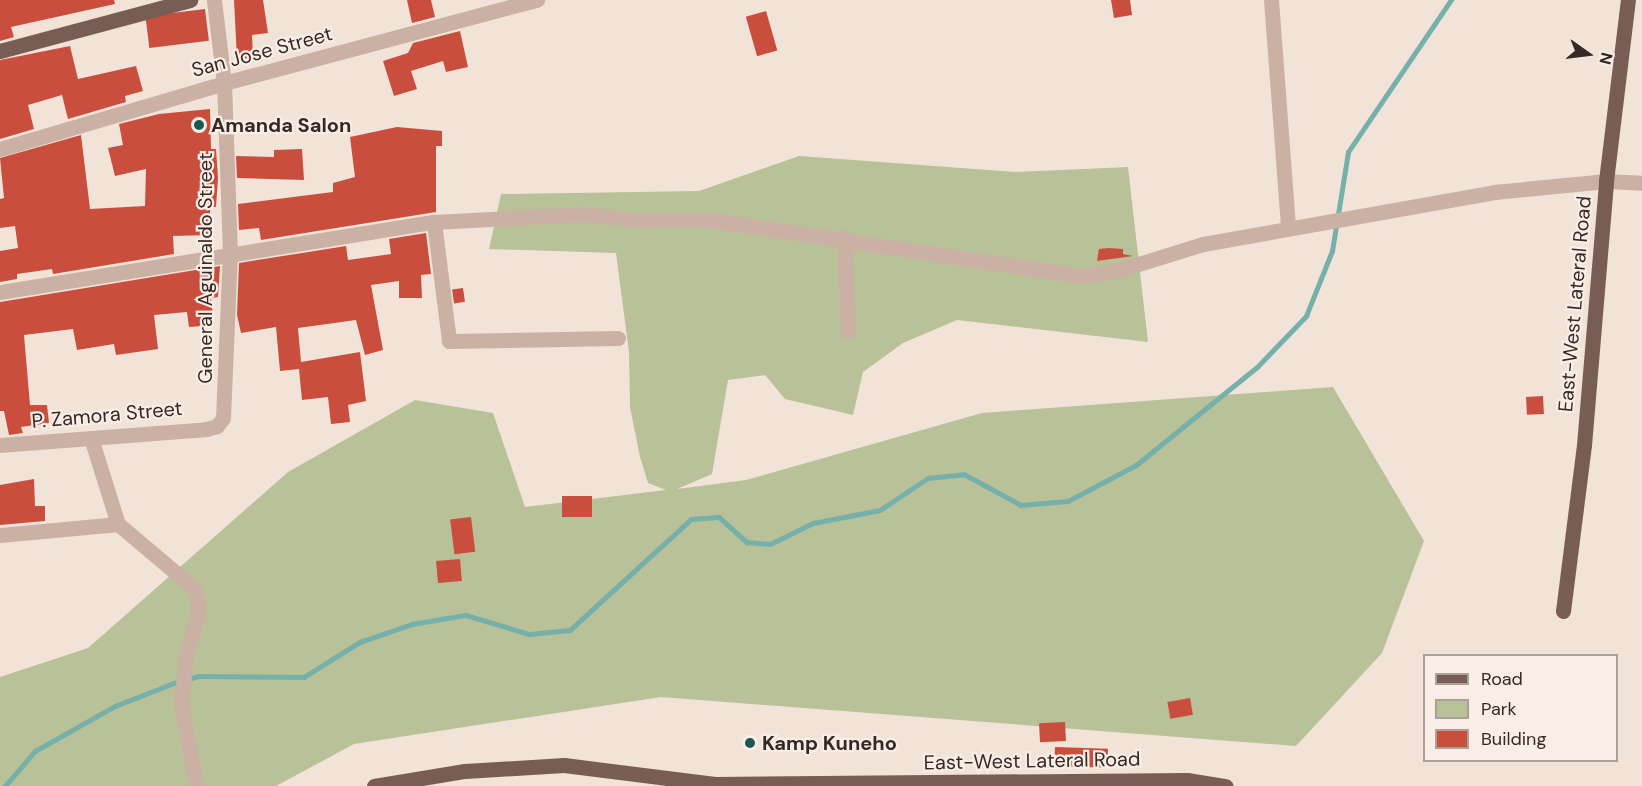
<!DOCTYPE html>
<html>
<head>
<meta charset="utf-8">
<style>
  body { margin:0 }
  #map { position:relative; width:1642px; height:786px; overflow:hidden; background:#f2e3d8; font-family:"DM Sans",sans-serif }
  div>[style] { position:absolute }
  .green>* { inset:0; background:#b9c198 }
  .stream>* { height:4.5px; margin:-2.25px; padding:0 2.25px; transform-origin:2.25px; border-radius:2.25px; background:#76b0ab }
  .building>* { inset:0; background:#ca4e3e; transform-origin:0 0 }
  .minor>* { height:15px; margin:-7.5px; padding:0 7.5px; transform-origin:7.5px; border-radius:7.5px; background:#cab1a4 }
  .major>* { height:15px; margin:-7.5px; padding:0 7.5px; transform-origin:7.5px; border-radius:7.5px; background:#785d56 }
  .dots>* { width:16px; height:16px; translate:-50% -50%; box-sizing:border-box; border:3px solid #faede5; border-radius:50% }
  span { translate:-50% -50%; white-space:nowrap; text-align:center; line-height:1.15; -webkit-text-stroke:4.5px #faede5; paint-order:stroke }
  .street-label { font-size:20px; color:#352926 }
  .poi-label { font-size:20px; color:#352926; font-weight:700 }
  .left { translate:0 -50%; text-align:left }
  .legend { position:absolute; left:1423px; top:654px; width:195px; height:108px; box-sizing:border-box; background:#faede5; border:2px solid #ab9f99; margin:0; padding:8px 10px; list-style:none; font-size:18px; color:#352926 }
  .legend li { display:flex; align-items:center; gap:12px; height:30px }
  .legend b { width:30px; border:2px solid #ab9f99 }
  .north { position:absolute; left:1558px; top:24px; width:60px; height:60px; -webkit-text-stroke:4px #faede5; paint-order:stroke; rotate:104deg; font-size:16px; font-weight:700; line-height:24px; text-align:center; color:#352926 }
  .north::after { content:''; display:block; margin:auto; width:21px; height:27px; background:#352926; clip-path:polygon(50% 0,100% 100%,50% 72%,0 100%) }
</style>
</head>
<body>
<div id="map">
  <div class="green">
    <div style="clip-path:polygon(799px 156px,1015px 172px,1128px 167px,1148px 342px,957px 320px,903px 343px,863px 372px,853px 415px,785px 399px,765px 375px,728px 380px,712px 474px,677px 489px,746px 480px,982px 413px,1333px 387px,1424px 541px,1382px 653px,1296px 746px,661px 697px,354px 744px,276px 786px,0 786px,0 677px,88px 648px,288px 472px,415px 400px,493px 413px,525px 507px,666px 490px,648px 483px,640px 457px,630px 407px,629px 352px,616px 253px,489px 249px,501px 194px,699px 191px)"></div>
  </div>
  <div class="stream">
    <div style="left:187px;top:679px;width:12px;rotate:-14deg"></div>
    <div style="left:199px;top:676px;width:105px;rotate:0.5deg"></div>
    <div style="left:304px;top:677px;width:66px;rotate:-32deg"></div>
    <div style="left:360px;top:642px;width:55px;rotate:-19.1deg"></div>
    <div style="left:412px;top:624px;width:55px;rotate:-9.5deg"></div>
    <div style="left:466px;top:615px;width:66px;rotate:16.8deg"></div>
    <div style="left:529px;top:634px;width:41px;rotate:-5.6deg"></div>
    <div style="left:570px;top:630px;width:164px;rotate:-42.5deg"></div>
    <div style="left:691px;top:519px;width:28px;rotate:-4deg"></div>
    <div style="left:719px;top:517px;width:38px;rotate:42deg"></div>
    <div style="left:747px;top:542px;width:23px;rotate:5deg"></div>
    <div style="left:770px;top:544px;width:48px;rotate:-26deg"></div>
    <div style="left:813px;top:523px;width:68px;rotate:-11deg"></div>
    <div style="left:880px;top:510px;width:58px;rotate:-33.7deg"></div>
    <div style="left:928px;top:478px;width:36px;rotate:-6deg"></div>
    <div style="left:964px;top:474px;width:65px;rotate:28.5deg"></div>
    <div style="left:1021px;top:505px;width:47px;rotate:-4.9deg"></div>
    <div style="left:1068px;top:501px;width:77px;rotate:-27.9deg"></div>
    <div style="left:1136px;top:465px;width:156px;rotate:-39deg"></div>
    <div style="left:1257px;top:367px;width:71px;rotate:-46.1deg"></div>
    <div style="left:1306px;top:316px;width:70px;rotate:-68.2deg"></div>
    <div style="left:1332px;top:251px;width:100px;rotate:-80.8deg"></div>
    <div style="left:1348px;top:152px;width:184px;rotate:-55.9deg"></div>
    <div style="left:5px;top:786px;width:46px;rotate:-49.4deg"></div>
    <div style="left:35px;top:751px;width:92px;rotate:-29.4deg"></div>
    <div style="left:115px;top:706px;width:69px;rotate:-21.3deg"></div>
  </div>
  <div class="building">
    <div style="clip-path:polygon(0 0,114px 0,115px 4px,11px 27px,14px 37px,0 41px)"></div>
    <div style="clip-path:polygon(234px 0,263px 0,268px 33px,252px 35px,253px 58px,237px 59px)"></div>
    <div style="clip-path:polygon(407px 0,431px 0,435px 17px,412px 23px)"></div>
    <div style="clip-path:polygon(1111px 0,1130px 0,1132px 15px,1114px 18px)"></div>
    <div style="left:205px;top:9px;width:32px;height:60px;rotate:83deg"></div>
    <div style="left:766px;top:11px;width:41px;height:21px;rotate:74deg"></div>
    <div style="clip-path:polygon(460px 31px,468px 67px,446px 72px,443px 61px,411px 71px,417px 89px,394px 96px,383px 61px,408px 53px,413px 43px)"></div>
    <div style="clip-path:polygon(70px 46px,78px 79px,136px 66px,143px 91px,125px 96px,126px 102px,68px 119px,62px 95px,28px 105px,34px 129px,0 139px,0 60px)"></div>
    <div style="clip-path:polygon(210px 109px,211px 149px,216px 149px,218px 178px,216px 207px,210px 206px,210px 235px,173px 236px,174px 254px,53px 274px,52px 269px,17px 274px,17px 279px,0 282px,0 251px,18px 248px,15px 226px,0 228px,0 199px,4px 198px,0 158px,81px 135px,90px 209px,145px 206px,146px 169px,115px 176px,108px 148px,123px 145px,119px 124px,159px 114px)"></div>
    <div style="clip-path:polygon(397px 127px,442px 131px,442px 146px,436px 146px,436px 212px,261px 240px,259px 228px,239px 230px,238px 204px,333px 192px,333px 183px,355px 177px,350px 137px)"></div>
    <div style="clip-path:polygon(302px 149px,304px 180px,237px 178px,236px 156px,274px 157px,274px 150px)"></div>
    <div style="clip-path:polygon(426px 233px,431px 274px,421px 275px,422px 298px,399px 298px,399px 281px,371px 285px,383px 350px,365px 355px,356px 320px,298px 328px,301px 362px,360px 352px,366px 401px,348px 405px,350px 422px,331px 424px,328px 397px,302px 400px,299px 369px,280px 371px,276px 327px,241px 333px,237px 315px,239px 263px,346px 246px,348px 260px,391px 254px,389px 239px)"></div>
    <div style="clip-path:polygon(1109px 248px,1123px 249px,1123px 254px,1133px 256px,1097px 261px,1099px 249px)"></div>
    <div style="clip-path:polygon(220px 266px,218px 297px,211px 298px,214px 325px,189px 327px,187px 312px,154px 315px,158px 349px,116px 355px,114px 344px,77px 350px,73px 329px,24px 335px,30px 405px,47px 405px,49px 423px,21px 427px,23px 433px,9px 435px,4px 411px,0 411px,0 302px)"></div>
    <div style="left:463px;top:288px;width:14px;height:11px;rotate:82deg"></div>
    <div style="left:1543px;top:396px;width:18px;height:17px;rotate:87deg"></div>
    <div style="clip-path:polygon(34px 479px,35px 506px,45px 506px,45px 521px,0 525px,0 485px)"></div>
    <div style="left:562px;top:496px;width:30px;height:21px"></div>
    <div style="left:471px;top:517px;width:35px;height:21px;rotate:83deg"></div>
    <div style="left:460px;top:559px;width:22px;height:24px;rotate:85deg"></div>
    <div style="left:1190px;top:698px;width:17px;height:23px;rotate:80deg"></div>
    <div style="left:1065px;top:722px;width:19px;height:26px;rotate:87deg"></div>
    <div style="left:1055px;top:747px;width:53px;height:19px;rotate:2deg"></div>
  </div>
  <div class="minor">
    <div style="left:1271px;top:0;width:229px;rotate:85.7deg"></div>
    <div style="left:0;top:149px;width:234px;rotate:-16.4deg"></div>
    <div style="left:224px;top:83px;width:324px;rotate:-14.9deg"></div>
    <div style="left:434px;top:222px;width:120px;rotate:82.8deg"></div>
    <div style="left:449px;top:341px;width:169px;rotate:-1deg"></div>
    <div style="left:844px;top:237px;width:94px;rotate:87.6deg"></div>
    <div style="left:0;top:292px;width:440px;rotate:-9.2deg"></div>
    <div style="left:434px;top:222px;width:149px;rotate:-3.1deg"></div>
    <div style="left:583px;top:214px;width:53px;rotate:6.5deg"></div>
    <div style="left:636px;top:220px;width:75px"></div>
    <div style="left:711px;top:220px;width:376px;rotate:8.6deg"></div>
    <div style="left:1083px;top:276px;width:36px;rotate:-9deg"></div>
    <div style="left:1119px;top:270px;width:88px;rotate:-17.2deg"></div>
    <div style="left:1203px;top:244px;width:296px;rotate:-10.1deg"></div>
    <div style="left:1494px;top:192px;width:113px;rotate:-5.6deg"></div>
    <div style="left:1606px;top:181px;width:36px;rotate:3deg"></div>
    <div style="left:91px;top:438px;width:90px;rotate:72.6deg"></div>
    <div style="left:118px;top:524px;width:102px;rotate:40.2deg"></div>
    <div style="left:196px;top:590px;width:25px;rotate:85deg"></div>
    <div style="left:198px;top:615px;width:35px;rotate:108deg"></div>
    <div style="left:187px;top:648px;width:54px;rotate:96.3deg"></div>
    <div style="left:181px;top:702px;width:85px;rotate:79.9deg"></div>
    <div style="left:0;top:445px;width:207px;rotate:-4.4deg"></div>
    <div style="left:206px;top:429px;width:11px;rotate:-15deg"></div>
    <div style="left:217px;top:426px;width:10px;rotate:-53deg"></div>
    <div style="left:223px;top:418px;width:164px;rotate:-87.6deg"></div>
    <div style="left:230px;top:254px;width:171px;rotate:-92deg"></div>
    <div style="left:224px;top:83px;width:84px;rotate:-96.9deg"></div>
    <div style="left:0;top:535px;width:119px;rotate:-5.3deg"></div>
  </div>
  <div class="major">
    <div style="left:0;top:51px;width:197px;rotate:-15deg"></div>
    <div style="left:1563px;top:611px;width:167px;rotate:-82.8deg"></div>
    <div style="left:1584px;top:445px;width:265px;rotate:-85.2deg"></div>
    <div style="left:1606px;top:181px;width:182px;rotate:-83.1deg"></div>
    <div style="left:374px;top:786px;width:92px;rotate:-9.4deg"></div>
    <div style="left:465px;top:771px;width:99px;rotate:-3.5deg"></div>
    <div style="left:564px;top:765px;width:152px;rotate:7.2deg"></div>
    <div style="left:715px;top:784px;width:472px;rotate:-0.5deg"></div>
    <div style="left:1187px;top:780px;width:39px;rotate:9deg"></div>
  </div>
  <div class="dots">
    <div style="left:199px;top:125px;background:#1a5854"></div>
    <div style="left:750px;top:743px;background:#1a5854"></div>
  </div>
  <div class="street-label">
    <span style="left:262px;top:52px;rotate:-15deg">San Jose Street</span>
    <span style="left:205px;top:268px;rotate:-90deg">General Aguinaldo Street</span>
    <span style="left:1575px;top:304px;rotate:-85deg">East-West Lateral Road</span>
    <span style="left:107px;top:415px;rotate:-5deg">P. Zamora Street</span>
    <span style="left:1032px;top:761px;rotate:-1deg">East-West Lateral Road</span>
  </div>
  <div class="poi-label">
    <span class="left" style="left:211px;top:125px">Amanda Salon</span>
    <span class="left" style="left:762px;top:743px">Kamp Kuneho</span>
  </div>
  <ul class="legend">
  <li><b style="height:8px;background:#785d56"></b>Road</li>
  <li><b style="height:16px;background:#b9c198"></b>Park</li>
  <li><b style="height:16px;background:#ca4e3e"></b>Building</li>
  </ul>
  <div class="north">N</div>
</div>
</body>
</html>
